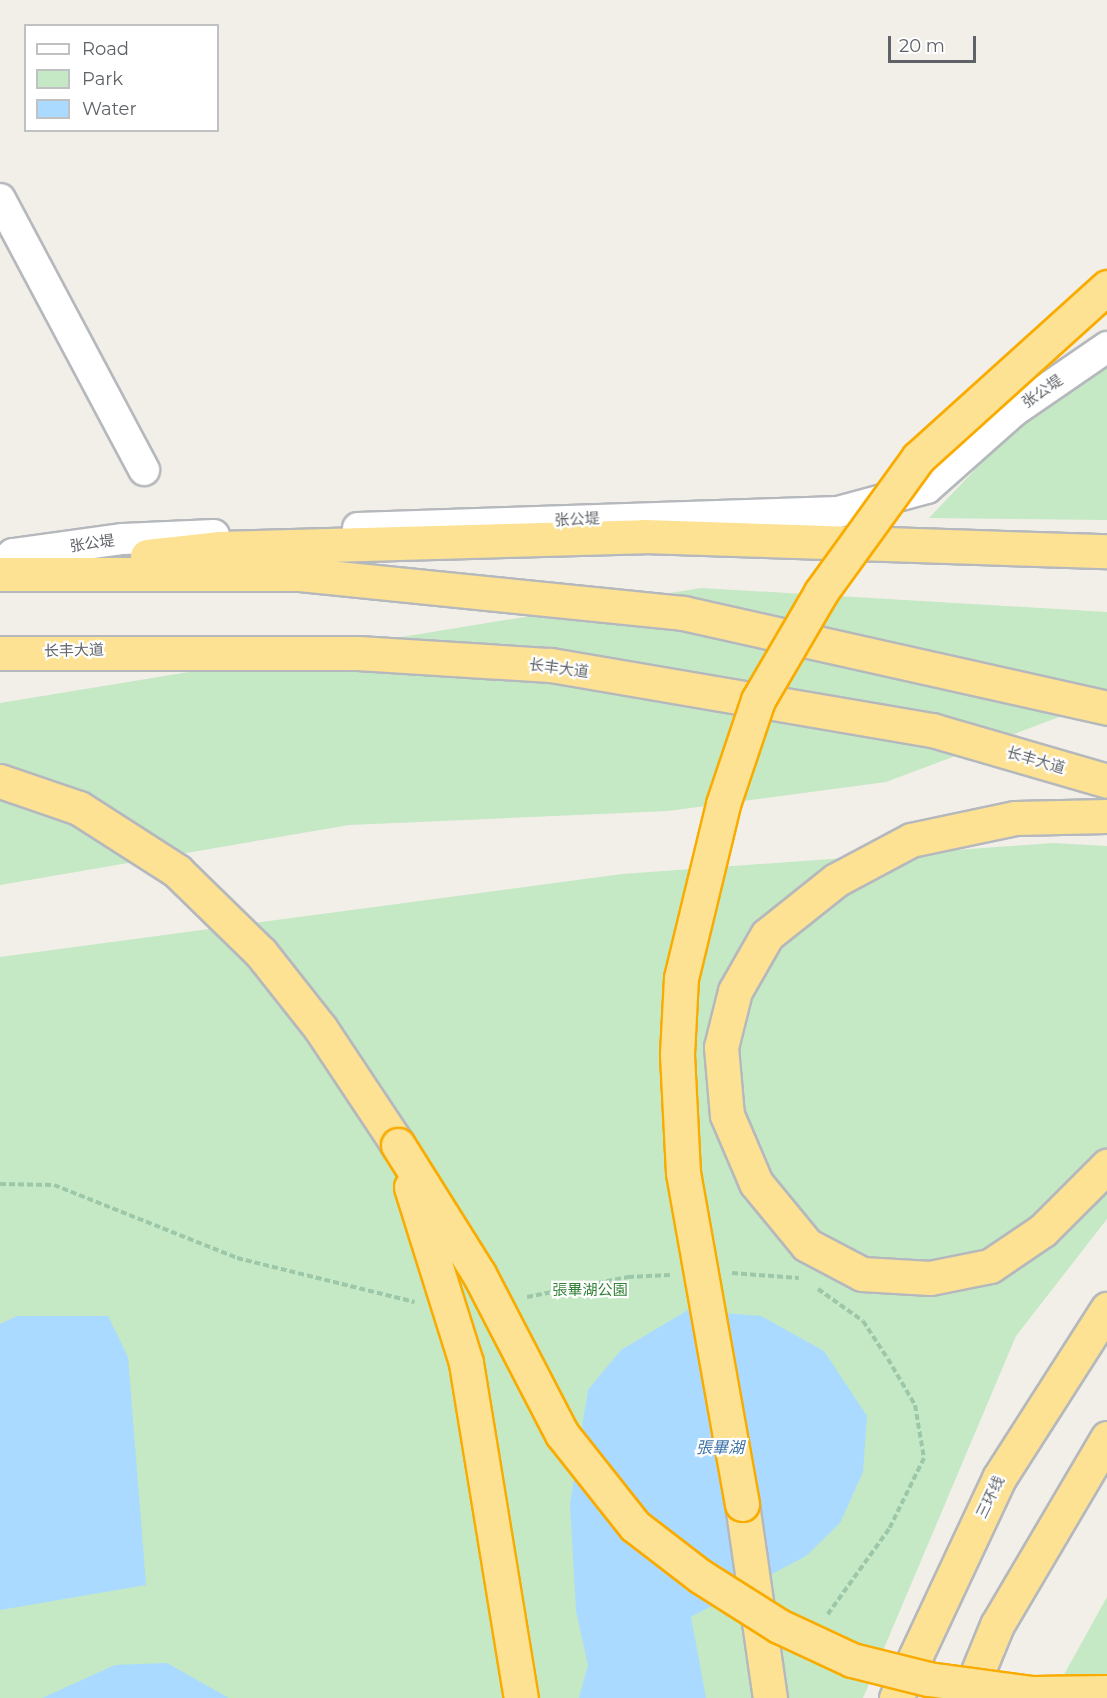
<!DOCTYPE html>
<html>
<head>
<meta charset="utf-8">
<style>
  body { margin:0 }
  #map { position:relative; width:1107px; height:1698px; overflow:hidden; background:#f1efe8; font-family:Montserrat,"Noto Sans SC",sans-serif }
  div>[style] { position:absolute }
  .green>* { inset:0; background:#c5e8c5 }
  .water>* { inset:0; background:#aadaff }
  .path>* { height:4px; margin-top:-2px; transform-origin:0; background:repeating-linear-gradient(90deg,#9cc7a9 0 6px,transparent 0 9px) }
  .roads { filter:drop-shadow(2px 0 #b5b8bc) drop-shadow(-2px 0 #b5b8bc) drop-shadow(0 2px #b5b8bc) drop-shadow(0 -2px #b5b8bc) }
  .minor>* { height:30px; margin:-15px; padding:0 15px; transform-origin:15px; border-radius:15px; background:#fff }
  .highway>* { height:33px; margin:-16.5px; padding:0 16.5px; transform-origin:16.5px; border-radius:16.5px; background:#fde293 }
  .bridges { filter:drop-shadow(2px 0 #f9ab00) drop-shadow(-2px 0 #f9ab00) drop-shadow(0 2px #f9ab00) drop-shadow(0 -2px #f9ab00) }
  .highway-bridge>* { height:33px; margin:-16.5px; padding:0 16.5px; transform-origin:16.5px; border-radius:16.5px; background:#fde293 }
  span { translate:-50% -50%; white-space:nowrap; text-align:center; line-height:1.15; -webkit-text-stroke:4.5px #fff; paint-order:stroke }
  .street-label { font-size:15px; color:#5f6368 }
  .park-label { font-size:15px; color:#348238 }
  .water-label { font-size:16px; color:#4174aa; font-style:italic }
  .legend { position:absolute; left:24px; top:24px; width:195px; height:108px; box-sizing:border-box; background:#fff; border:2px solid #bfc1c3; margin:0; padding:8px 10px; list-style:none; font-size:18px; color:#5f6368 }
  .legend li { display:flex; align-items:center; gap:12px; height:30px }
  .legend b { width:30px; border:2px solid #bfc1c3 }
  .scale { position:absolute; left:888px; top:36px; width:88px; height:27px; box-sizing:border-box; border:3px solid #5f6368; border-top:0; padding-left:8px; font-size:18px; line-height:21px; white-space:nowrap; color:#5f6368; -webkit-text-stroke:4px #fff; paint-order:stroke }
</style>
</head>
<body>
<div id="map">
  <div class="green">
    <div style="clip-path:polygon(1107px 343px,1107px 520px,929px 518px,1087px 352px)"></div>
    <div style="clip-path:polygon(701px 588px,1107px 612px,1107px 699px,886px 782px,668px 811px,349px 825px,0 885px,0 703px)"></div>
    <div style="clip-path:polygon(1053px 843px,1107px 846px,1107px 1219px,1016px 1336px,863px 1698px,0 1698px,0 957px,622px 874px)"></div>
    <div style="clip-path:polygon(1107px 1597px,1107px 1698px,1051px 1698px)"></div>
  </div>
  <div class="water">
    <div style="clip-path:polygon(688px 1310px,761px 1316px,824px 1351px,867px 1416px,863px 1472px,840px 1523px,806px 1556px,691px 1617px,706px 1698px,579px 1698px,588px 1665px,576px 1611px,570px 1504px,588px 1390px,621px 1350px)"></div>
    <div style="clip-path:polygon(17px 1316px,108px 1316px,128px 1357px,146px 1585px,0 1610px,0 1324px)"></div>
    <div style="clip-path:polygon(167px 1663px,229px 1698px,42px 1698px,115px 1665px)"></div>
  </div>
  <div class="path">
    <div style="left:0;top:1184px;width:54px;rotate:1.1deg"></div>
    <div style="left:54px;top:1185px;width:197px;rotate:21.7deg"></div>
    <div style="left:237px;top:1258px;width:183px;rotate:13.9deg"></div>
    <div style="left:732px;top:1273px;width:67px;rotate:4.3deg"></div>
    <div style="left:818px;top:1289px;width:55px;rotate:35.4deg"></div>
    <div style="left:863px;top:1321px;width:45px;rotate:56.7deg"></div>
    <div style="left:888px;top:1359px;width:53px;rotate:59.6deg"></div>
    <div style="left:915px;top:1405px;width:54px;rotate:80.4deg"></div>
    <div style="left:924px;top:1458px;width:79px;rotate:116.2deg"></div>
    <div style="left:889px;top:1529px;width:105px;rotate:125.7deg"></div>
    <div style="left:527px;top:1297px;width:103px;rotate:-11.2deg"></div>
    <div style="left:628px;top:1277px;width:42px;rotate:-2.7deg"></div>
  </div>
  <div class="roads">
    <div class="minor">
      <div style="left:0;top:199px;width:307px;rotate:62deg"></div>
      <div style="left:358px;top:528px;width:480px;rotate:-1.9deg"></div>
      <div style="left:838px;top:512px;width:92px;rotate:-15.1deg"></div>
      <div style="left:927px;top:488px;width:116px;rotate:-41.5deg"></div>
      <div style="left:1014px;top:411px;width:113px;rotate:-34.5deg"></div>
      <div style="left:0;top:565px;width:17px;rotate:-40deg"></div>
      <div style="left:13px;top:554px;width:111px;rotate:-7.8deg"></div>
      <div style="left:123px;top:539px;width:91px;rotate:-2.5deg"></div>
    </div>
    <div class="highway">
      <div style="left:147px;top:556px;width:72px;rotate:-6.3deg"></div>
      <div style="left:219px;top:548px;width:425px;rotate:-1.6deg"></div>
      <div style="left:644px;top:536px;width:463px;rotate:1.9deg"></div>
      <div style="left:0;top:574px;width:299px"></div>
      <div style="left:299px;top:574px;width:386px;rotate:5.8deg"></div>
      <div style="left:683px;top:613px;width:435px;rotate:12.6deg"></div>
      <div style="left:0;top:653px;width:358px"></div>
      <div style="left:358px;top:653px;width:193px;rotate:3.6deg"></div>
      <div style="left:551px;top:665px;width:387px;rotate:9.7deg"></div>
      <div style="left:932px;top:730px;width:182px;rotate:16.2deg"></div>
      <div style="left:0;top:781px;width:83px;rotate:18.9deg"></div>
      <div style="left:79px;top:808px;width:117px;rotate:32.7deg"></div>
      <div style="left:177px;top:871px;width:117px;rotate:44.3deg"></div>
      <div style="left:261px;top:953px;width:97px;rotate:51.7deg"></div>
      <div style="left:321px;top:1029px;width:139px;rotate:56.4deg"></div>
      <div style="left:1107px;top:816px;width:92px;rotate:178.8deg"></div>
      <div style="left:1015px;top:818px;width:106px;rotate:168.1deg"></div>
      <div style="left:911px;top:840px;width:85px;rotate:151.9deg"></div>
      <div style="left:836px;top:880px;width:88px;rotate:141.4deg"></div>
      <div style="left:767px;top:935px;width:64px;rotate:119.7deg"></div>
      <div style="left:735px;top:991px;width:58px;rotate:104deg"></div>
      <div style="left:721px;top:1047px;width:68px;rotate:85deg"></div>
      <div style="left:727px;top:1115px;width:74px;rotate:66.9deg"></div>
      <div style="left:756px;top:1183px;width:80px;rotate:50.6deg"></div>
      <div style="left:807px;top:1245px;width:62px;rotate:27.8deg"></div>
      <div style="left:862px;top:1274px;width:68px;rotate:3.4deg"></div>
      <div style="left:930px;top:1278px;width:61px;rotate:-11.3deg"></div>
      <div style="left:990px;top:1266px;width:64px;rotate:-34.2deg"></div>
      <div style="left:1043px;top:1230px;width:91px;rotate:-45deg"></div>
      <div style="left:742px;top:1504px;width:196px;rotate:81.8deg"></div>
      <div style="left:896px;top:1698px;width:243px;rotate:-64.9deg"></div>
      <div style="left:999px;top:1478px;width:201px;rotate:-57.4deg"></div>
      <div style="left:967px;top:1698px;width:79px;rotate:-67.7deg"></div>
      <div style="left:997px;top:1625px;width:217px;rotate:-59.5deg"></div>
    </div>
  </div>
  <div class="bridges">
    <div class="highway-bridge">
      <div style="left:398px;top:1145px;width:152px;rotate:57.9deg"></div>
      <div style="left:479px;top:1274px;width:180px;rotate:62.6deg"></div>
      <div style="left:562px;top:1434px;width:117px;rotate:51.6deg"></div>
      <div style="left:635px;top:1526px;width:82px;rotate:37.6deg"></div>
      <div style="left:700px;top:1576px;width:93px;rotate:32.3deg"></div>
      <div style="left:779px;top:1626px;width:81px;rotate:25deg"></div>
      <div style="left:852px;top:1660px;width:78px;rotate:14deg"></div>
      <div style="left:928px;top:1679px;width:105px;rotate:7.7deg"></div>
      <div style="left:1032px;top:1693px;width:75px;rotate:-0.8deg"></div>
      <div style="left:411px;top:1187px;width:184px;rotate:72.6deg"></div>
      <div style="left:466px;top:1363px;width:339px;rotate:80.7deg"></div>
      <div style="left:742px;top:1504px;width:336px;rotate:-100.1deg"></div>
      <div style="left:683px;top:1173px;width:119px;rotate:-92.9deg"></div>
      <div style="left:677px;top:1054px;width:76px;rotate:-87deg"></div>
      <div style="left:681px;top:978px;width:179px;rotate:-76.4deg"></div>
      <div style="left:723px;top:804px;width:110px;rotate:-71.4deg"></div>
      <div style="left:758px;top:700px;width:125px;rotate:-59.7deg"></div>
      <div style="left:821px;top:592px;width:165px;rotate:-54.1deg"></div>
      <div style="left:918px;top:458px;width:255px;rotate:-42.1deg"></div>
    </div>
  </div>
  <div class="street-label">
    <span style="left:1042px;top:391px;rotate:-35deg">张公堤</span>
    <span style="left:577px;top:519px;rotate:-3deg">张公堤</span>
    <span style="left:92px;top:543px;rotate:-8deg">张公堤</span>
    <span style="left:74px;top:650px;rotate:-1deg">长丰大道</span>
    <span style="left:559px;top:668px;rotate:7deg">长丰大道</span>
    <span style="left:1036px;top:760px;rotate:16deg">长丰大道</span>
    <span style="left:990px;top:1497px;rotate:-64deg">三环线</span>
  </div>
  <div class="park-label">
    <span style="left:590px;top:1290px">張畢湖公園</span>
  </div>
  <div class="water-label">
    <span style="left:720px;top:1448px">張畢湖</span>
  </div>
  <ul class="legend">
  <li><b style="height:8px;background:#fff"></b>Road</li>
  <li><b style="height:16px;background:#c5e8c5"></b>Park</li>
  <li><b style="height:16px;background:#aadaff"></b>Water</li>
  </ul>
  <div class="scale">20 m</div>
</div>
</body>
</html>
